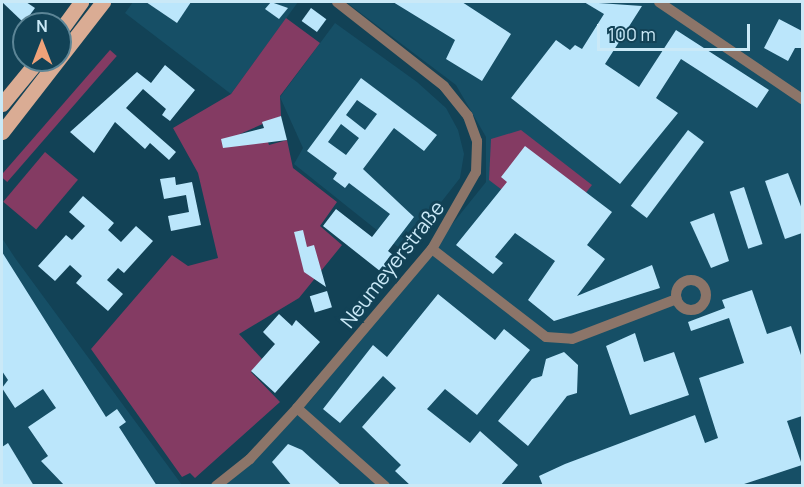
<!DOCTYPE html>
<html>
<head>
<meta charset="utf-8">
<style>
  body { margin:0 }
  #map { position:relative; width:804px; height:487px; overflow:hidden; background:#124256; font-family:Manrope,sans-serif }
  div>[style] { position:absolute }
  .built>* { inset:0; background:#164f66 }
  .green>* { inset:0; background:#843b63; transform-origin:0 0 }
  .building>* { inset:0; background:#bbe6fb; transform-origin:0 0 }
  .minor>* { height:10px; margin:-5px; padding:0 5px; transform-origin:5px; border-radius:5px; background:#8c7569 }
  .minor>.ring { margin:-5px; padding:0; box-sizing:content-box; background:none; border:10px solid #8c7569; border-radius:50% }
  .primary>* { height:15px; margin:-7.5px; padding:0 7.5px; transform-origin:7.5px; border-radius:7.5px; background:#daac94 }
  span { translate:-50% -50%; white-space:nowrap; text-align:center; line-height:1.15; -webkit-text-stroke:6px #124256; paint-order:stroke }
  .street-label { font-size:20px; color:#cae9f7 }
  .frame { position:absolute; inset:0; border:3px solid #cae9f7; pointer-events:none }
  .north { position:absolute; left:12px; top:12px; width:60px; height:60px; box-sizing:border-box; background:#124256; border:2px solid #5c8596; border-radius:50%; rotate:0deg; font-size:16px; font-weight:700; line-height:24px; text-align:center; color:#cae9f7 }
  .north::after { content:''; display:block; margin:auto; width:21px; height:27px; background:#f0a279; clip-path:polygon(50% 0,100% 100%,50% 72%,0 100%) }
  .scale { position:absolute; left:597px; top:24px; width:153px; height:27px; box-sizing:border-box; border:3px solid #cae9f7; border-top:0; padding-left:8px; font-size:18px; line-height:21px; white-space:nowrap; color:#cae9f7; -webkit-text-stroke:4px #124256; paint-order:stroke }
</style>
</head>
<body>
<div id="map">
  <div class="built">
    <div style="clip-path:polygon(133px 2px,298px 2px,231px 94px,125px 13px)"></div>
    <div style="clip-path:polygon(346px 2px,802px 2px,802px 485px,217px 486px,251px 460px,311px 400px,486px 182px,486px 137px,456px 85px)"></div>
    <div style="clip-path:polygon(335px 23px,417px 82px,446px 108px,458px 130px,464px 154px,460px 178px,403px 251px,294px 164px,303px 148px,280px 97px)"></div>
    <div style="clip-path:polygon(2px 238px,15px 258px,182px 485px,2px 485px)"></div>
  </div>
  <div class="green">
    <div style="clip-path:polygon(286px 18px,320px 43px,280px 96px,281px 116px,240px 134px,267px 139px,269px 145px,287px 140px,293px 168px,337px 202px,320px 226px,342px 245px,299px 298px,239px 334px,262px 359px,251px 372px,280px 402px,195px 478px,190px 473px,182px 477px,91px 349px,172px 255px,188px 266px,218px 258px,198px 173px,173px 128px,231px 94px)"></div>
    <div style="left:110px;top:50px;width:9px;height:167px;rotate:41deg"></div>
    <div style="clip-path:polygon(521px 130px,592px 185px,556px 231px,489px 180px,491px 139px)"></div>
    <div style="left:45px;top:152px;width:43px;height:65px;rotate:40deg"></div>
  </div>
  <div class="building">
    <div style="clip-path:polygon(2px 2px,26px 2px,35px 8px,24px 23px)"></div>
    <div style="clip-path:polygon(146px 2px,191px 2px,177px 23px)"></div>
    <div style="clip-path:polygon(271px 2px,288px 8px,279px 19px,265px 9px)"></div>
    <div style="clip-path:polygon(393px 2px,462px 2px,511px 34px,482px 81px,446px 59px,455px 40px)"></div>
    <div style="clip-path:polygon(584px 2px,642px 6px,605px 64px,639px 87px,676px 30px,769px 90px,757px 108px,681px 59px,656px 98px,678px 113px,620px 184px,511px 98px,556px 40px,570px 50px,575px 45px,582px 49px,604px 14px)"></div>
    <div style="left:311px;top:8px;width:19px;height:16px;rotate:36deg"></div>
    <div style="clip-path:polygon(779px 19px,802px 31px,802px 48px,795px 48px,788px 61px,764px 48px)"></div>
    <div style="clip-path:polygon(165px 65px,195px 90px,170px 121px,162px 115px,166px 109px,143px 89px,126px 108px,176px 152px,169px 160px,150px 143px,145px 149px,115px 122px,94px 153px,70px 132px,137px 72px,151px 83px)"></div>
    <div style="clip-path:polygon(evenodd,361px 78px,437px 135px,424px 151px,394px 128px,363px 169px,414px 217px,388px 251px,398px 259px,385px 275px,323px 226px,336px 209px,372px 237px,390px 214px,349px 183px,345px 188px,333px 179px,337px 173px,307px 151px,361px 78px,357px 100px,377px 114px,365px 130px,346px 115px,357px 100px,361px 78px,341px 124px,359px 138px,346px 155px,328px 142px,341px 124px)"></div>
    <div style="clip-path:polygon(281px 116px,287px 140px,223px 148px,221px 139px,264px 128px,262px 122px)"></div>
    <div style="left:688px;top:130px;width:20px;height:95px;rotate:37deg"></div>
    <div style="clip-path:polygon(525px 146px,612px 212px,587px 245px,605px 259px,577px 296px,652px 265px,660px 288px,554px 321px,528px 300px,555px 261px,515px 233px,495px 257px,503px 263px,493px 274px,456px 245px,507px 182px,501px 177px)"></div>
    <div style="clip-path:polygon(788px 173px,802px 209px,802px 233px,785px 239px,765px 181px)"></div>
    <div style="clip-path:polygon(175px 177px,176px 185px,192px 182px,201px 225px,171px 231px,168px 216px,189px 212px,186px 195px,164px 199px,160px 179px)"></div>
    <div style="left:744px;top:187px;width:60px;height:15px;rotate:72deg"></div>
    <div style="clip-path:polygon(83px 196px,114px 223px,108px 230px,121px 242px,136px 226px,153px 241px,124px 273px,118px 268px,107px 280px,123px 294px,108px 311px,76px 283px,82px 276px,70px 265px,55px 281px,38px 266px,66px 235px,72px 240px,85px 226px,69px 212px)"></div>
    <div style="clip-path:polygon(714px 213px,729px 261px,711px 268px,690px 222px)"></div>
    <div style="clip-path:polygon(303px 230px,307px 247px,314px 245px,326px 287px,304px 272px,294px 232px)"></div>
    <div style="clip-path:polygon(2px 252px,106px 417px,117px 409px,126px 422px,119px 427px,157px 486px,65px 486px,41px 461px,48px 456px,28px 427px,56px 408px,43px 389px,15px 408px,2px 388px,8px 380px,2px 371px)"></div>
    <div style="clip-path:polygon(752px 290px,767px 334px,791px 326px,802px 358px,802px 416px,787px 421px,802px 465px,738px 486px,543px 486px,539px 476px,565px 464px,695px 415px,705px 443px,718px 438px,699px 378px,744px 363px,729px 318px,691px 331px,688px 322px,725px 308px,722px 300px)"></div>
    <div style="left:327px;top:291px;width:17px;height:18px;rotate:73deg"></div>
    <div style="clip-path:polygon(438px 294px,495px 340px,504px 329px,530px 350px,477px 415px,445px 389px,427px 409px,470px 443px,480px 431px,518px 465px,500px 486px,411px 486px,395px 471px,401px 465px,362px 427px,396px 388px,383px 376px,340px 423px,323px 409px,373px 345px,387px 357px)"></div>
    <div style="clip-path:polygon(279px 314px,292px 326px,296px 320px,320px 342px,275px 393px,251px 371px,275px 344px,263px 332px)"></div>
    <div style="clip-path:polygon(635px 333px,644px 362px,674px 352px,689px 395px,630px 415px,606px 346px)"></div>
    <div style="clip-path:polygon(564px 352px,578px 365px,577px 393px,567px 396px,528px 446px,498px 421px,532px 379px,542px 376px,546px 359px)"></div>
    <div style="clip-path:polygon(8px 443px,34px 486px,2px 486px,2px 447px)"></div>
    <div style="clip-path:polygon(288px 444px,302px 450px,342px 486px,292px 486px,272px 462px)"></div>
  </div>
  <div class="minor">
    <div style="left:659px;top:2px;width:173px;rotate:34.1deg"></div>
    <div style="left:432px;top:249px;width:144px;rotate:37.7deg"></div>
    <div style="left:546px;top:337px;width:26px;rotate:4deg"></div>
    <div style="left:572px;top:339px;width:112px;rotate:-20.9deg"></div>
    <div class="ring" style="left:676px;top:280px;width:20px;height:20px"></div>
    <div style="left:297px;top:408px;width:118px;rotate:41.6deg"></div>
    <div style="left:216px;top:486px;width:43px;rotate:-38.5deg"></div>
    <div style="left:250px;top:459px;width:69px;rotate:-47.3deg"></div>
    <div style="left:297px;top:408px;width:209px;rotate:-49.7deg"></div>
    <div style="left:432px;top:249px;width:89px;rotate:-60.3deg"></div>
    <div style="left:476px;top:172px;width:31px;rotate:-88deg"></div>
    <div style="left:477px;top:141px;width:27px;rotate:-110deg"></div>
    <div style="left:468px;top:116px;width:38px;rotate:-129deg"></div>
    <div style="left:444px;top:86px;width:136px;rotate:-141.9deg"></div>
  </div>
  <div class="primary">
    <div style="left:60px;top:31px;width:36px;rotate:-54deg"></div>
    <div style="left:2px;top:104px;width:57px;rotate:-50.7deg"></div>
    <div style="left:2px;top:132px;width:165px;rotate:-52.2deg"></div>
  </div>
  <div class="street-label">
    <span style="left:392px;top:264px;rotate:-52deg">Neumeyerstraße</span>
  </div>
  <div class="frame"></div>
  <div class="north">N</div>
  <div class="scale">100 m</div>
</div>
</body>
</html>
